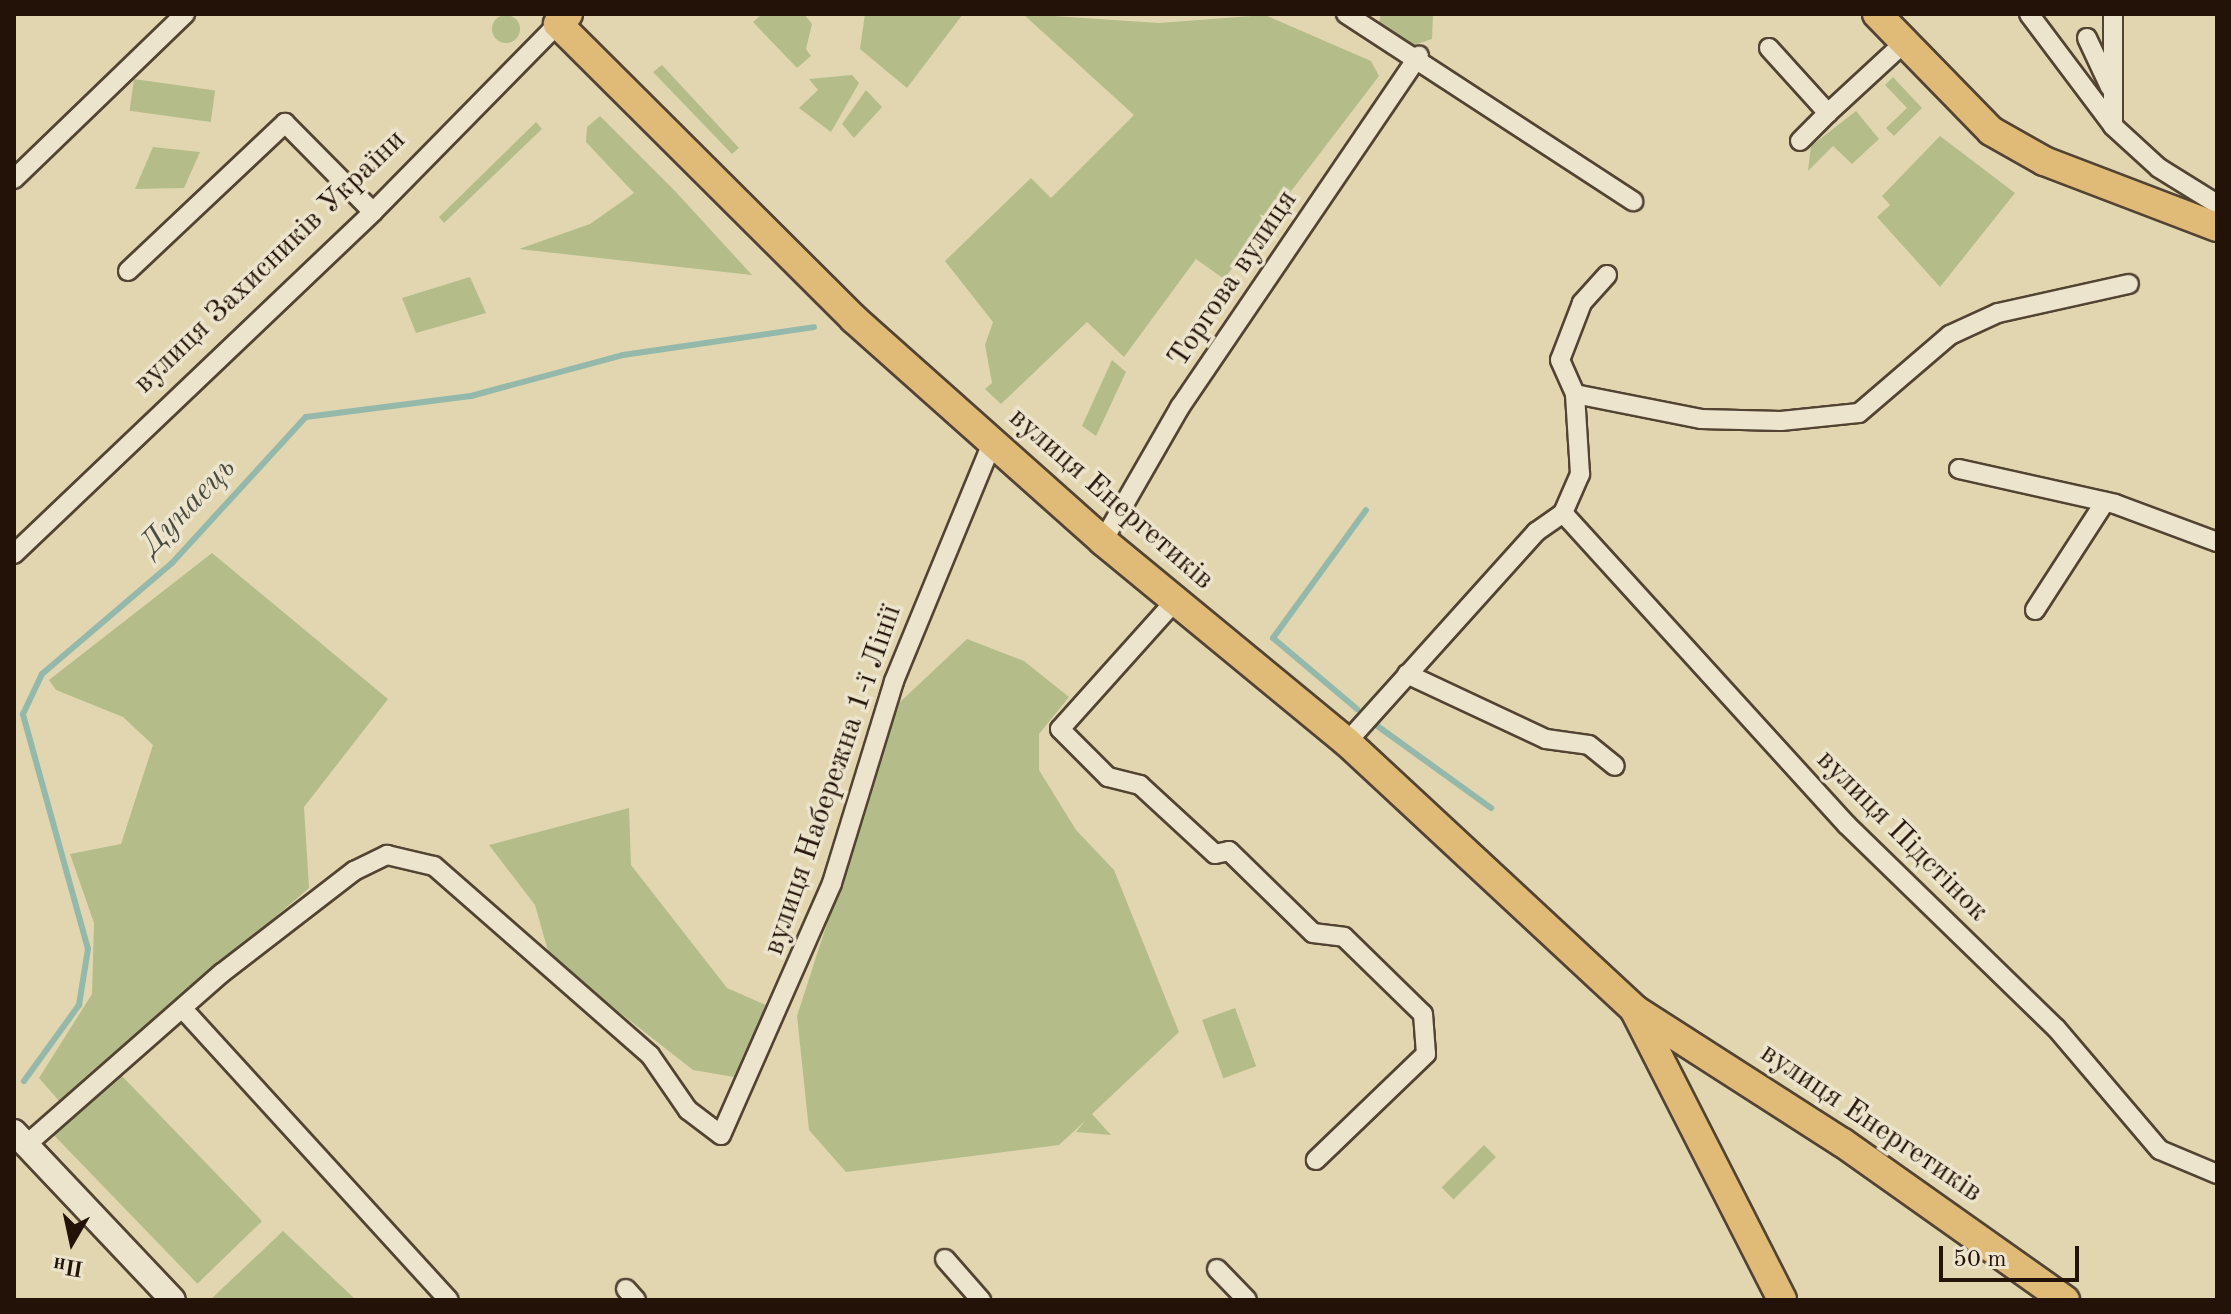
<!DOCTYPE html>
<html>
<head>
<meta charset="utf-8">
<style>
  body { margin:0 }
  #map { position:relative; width:2231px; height:1314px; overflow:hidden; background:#e1d6b0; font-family:"Old Standard TT",serif }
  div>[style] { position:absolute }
  .green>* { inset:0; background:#b4bd8a; transform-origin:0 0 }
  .round { border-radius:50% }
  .stream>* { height:6px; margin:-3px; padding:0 3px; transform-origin:3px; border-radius:3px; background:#94b9ab }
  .roads { filter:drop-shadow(2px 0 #524332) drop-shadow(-2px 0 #524332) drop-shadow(0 2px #524332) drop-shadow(0 -2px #524332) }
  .street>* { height:18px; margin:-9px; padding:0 9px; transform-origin:9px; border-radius:9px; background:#ece4cc }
  .secondary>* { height:24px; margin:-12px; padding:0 12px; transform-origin:12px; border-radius:12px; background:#ece4cc }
  .primary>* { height:28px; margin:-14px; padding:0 14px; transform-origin:14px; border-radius:14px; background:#e0bb78 }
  span { translate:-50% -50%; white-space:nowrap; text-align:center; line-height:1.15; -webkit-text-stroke:7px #ece4cc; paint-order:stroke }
  .street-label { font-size:30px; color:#231208 }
  .water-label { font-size:32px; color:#4b4c41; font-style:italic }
  .frame { position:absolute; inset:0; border:16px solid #231208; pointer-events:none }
  .north { position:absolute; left:32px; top:1202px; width:80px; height:80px; -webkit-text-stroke:6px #ece4cc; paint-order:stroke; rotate:189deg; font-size:22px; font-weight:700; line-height:32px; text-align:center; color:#231208 }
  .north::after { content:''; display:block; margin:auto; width:28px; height:36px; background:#231208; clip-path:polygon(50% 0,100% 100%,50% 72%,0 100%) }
  .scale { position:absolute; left:1939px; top:1246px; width:140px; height:36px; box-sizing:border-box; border:4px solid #231208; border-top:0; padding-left:10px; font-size:24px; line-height:28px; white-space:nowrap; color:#231208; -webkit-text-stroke:6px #ece4cc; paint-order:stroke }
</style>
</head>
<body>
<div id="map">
  <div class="green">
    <div style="clip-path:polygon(762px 14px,804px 14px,812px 24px,806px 49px,811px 56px,797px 68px,753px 22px)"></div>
    <div style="clip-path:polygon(865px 14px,963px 14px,907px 88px,860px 49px)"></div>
    <div style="clip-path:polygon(1023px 14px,1159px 23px,1265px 15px,1371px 61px,1379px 76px,1224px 279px,1196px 259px,1124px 357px,1087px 322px,1001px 404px,985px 389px,992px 383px,985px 345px,993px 322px,945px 261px,1031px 178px,1051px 198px,1134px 115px)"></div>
    <div style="clip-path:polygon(1381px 14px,1433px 14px,1432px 39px,1414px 45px,1378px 26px)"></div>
    <div class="round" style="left:492px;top:15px;width:28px;height:28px"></div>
    <div style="clip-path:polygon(662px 65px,739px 148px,732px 154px,653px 72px)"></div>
    <div style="clip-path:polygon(852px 75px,859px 83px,831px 132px,799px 108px,818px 90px,809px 79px)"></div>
    <div style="clip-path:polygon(1893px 77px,1922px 108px,1894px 136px,1886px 128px,1907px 108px,1885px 85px)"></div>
    <div style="left:134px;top:79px;width:82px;height:32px;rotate:8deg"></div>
    <div style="clip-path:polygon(866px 90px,882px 107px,854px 138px,842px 124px)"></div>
    <div style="clip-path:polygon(1856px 111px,1879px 139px,1852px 164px,1833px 146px,1808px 171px,1811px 146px)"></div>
    <div style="clip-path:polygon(600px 116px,675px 191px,752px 275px,519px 249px,590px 224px,634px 193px,586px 142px,587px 127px)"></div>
    <div style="clip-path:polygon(536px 122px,542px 129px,444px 223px,439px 217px)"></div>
    <div style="clip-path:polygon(1940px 136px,2015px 193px,1940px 287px,1877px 217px,1890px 205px,1882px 196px)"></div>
    <div style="clip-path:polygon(153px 147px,200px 152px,184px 188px,135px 189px)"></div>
    <div style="clip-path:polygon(470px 277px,486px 313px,416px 333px,402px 298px)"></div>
    <div style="clip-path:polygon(1112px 360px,1126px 372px,1096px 436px,1082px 426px)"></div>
    <div style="clip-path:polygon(212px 553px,388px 699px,304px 807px,309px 888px,60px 1102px,39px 1078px,92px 994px,94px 923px,70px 854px,121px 844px,153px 745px,123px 717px,56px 690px,49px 680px)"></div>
    <div style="clip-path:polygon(967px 639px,1024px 661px,1069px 697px,1039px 734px,1039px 770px,1076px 830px,1114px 870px,1179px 1032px,1092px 1114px,1111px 1135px,1076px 1132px,1085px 1121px,1059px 1145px,846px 1172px,809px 1130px,797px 1016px,898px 704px)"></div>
    <div style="clip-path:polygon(629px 808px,631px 865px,727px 988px,768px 1006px,740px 1078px,693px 1070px,550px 958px,535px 905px,489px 845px)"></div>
    <div style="left:1235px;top:1008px;width:62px;height:35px;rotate:70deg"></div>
    <div style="left:119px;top:1073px;width:206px;height:90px;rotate:46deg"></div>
    <div style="left:1484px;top:1145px;width:17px;height:60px;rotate:45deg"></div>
    <div style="clip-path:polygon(283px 1231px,356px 1300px,210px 1300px)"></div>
  </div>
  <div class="stream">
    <div style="left:1133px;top:518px;width:82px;rotate:37.6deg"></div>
    <div style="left:1357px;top:709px;width:110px;rotate:-139.8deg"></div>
    <div style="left:1273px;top:638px;width:158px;rotate:-54deg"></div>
    <div style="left:1376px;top:725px;width:142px;rotate:35.8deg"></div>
    <div style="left:24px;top:1081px;width:94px;rotate:-54.1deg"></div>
    <div style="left:79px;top:1005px;width:57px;rotate:-80.9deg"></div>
    <div style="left:88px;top:949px;width:244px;rotate:-105.5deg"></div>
    <div style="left:23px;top:714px;width:44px;rotate:-64.6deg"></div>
    <div style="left:42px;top:674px;width:171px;rotate:-40.5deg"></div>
    <div style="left:172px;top:563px;width:198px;rotate:-47.5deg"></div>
    <div style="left:306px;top:417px;width:166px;rotate:-7.3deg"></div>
    <div style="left:471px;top:396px;width:157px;rotate:-15.1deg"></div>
    <div style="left:623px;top:355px;width:193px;rotate:-8.3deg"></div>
  </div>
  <div class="roads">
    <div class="street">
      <div style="left:1346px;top:14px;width:343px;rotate:33.1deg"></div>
      <div style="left:2029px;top:14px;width:140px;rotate:53.1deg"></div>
      <div style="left:2113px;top:126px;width:62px;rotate:42.4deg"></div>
      <div style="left:2159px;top:168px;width:68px;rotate:31.8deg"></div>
      <div style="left:2113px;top:14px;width:112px;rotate:90deg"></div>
      <div style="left:2087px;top:38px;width:54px;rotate:64.9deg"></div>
      <div style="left:1769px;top:48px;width:88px;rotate:47.8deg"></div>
      <div style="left:1828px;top:113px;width:106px;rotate:-42.7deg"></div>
      <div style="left:1800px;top:141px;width:40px;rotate:-45deg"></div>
      <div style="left:14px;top:179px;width:238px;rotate:-44deg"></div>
      <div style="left:128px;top:271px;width:216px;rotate:-43.3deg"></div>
      <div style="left:285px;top:123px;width:125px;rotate:45.3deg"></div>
      <div style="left:1607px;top:275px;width:38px;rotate:132deg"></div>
      <div style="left:1582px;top:303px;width:61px;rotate:111.1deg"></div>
      <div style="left:1560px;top:360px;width:37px;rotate:66deg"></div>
      <div style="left:1575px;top:394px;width:128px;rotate:11.2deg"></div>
      <div style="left:1701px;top:419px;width:80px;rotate:1.4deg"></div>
      <div style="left:1781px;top:421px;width:78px;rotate:-5.9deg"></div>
      <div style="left:1859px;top:413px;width:120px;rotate:-40.6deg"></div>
      <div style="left:1950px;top:335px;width:53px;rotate:-24.6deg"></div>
      <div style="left:1998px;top:313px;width:134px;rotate:-12.5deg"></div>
      <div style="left:1959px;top:469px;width:160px;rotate:12.6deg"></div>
      <div style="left:2115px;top:504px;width:109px;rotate:20.4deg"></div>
      <div style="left:1563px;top:513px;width:422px;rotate:47.7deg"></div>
      <div style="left:1847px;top:825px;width:291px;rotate:44.2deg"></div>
      <div style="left:2056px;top:1028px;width:160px;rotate:49.6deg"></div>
      <div style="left:2160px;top:1150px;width:62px;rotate:22.8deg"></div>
      <div style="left:1563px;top:513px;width:43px;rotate:-66.4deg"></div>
      <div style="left:1580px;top:474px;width:80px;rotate:-93.6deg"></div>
      <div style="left:1103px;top:541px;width:155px;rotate:-60.1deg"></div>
      <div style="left:1180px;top:407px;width:425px;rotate:-55.8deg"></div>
      <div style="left:14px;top:554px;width:496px;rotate:-43.6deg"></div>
      <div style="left:373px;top:212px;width:264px;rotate:-45.5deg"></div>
      <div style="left:1175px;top:601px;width:172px;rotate:131.9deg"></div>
      <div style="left:1060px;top:729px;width:68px;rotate:45deg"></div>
      <div style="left:1108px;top:777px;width:33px;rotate:14deg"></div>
      <div style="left:1140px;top:785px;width:102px;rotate:42.6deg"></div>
      <div style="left:1215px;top:854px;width:14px;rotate:-12deg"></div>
      <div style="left:1229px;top:851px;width:117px;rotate:44.3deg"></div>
      <div style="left:1313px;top:933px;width:31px;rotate:7deg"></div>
      <div style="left:1344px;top:937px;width:110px;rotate:44.3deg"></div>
      <div style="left:1423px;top:1014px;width:40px;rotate:85.7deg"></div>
      <div style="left:1426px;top:1054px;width:153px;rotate:136.1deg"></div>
      <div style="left:2035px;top:610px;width:129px;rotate:-57.1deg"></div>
      <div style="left:1407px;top:674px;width:153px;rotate:25.1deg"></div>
      <div style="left:1546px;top:739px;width:43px;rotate:7.9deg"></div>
      <div style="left:1589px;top:745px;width:33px;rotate:39deg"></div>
      <div style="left:1347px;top:742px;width:283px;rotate:-48deg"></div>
      <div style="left:1536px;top:532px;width:33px;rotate:-35deg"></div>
      <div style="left:183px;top:1009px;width:394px;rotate:47.6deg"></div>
      <div style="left:26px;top:1145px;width:261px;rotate:-41.3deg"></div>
      <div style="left:222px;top:973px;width:167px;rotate:-37.7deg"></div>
      <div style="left:354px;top:871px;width:37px;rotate:-26deg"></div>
      <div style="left:387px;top:855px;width:48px;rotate:13.2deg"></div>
      <div style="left:434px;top:866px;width:287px;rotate:41.2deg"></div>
      <div style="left:650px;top:1055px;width:67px;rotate:55.4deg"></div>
      <div style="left:688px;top:1110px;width:41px;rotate:37.1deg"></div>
      <div style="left:721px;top:1135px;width:275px;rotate:-66.2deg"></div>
      <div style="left:832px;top:883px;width:211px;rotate:-72.9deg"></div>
      <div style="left:894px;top:681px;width:260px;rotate:-67.6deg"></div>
      <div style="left:945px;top:1259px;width:55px;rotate:48.7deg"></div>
      <div style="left:1217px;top:1269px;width:43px;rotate:45.9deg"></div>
      <div style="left:626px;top:1289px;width:15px;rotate:48deg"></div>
    </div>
    <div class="secondary">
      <div style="left:14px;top:1132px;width:231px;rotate:46.6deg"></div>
    </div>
    <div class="primary">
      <div style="left:568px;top:14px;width:14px;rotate:135deg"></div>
      <div style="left:558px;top:24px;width:418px;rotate:44.9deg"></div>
      <div style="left:854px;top:319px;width:334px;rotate:41.7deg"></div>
      <div style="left:1103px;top:541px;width:316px;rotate:39.5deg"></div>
      <div style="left:1347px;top:742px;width:392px;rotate:42.9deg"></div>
      <div style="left:1634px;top:1009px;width:248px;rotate:32.7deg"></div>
      <div style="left:1843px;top:1143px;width:272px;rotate:35.3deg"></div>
      <div style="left:1877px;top:14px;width:163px;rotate:45.7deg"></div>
      <div style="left:1991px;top:131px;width:61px;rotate:29.5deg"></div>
      <div style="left:2044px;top:161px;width:185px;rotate:20.9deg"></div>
      <div style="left:1634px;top:1009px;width:326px;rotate:63deg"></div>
    </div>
  </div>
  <div class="street-label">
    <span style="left:270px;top:262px;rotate:-44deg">вулиця Захисників України</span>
    <span style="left:1233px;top:279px;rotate:-56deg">Торгова вулиця</span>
    <span style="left:1111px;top:499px;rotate:41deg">вулиця Енергетиків</span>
    <span style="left:833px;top:780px;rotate:-71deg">вулиця Набережна 1-ї Лінії</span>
    <span style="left:1902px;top:836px;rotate:45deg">вулиця Підстінок</span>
    <span style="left:1871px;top:1123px;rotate:34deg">вулиця Енергетиків</span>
  </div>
  <div class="water-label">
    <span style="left:189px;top:507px;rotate:-46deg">Дунаець</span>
  </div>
  <div class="frame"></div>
  <div class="north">Пн</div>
  <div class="scale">50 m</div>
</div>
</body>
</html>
